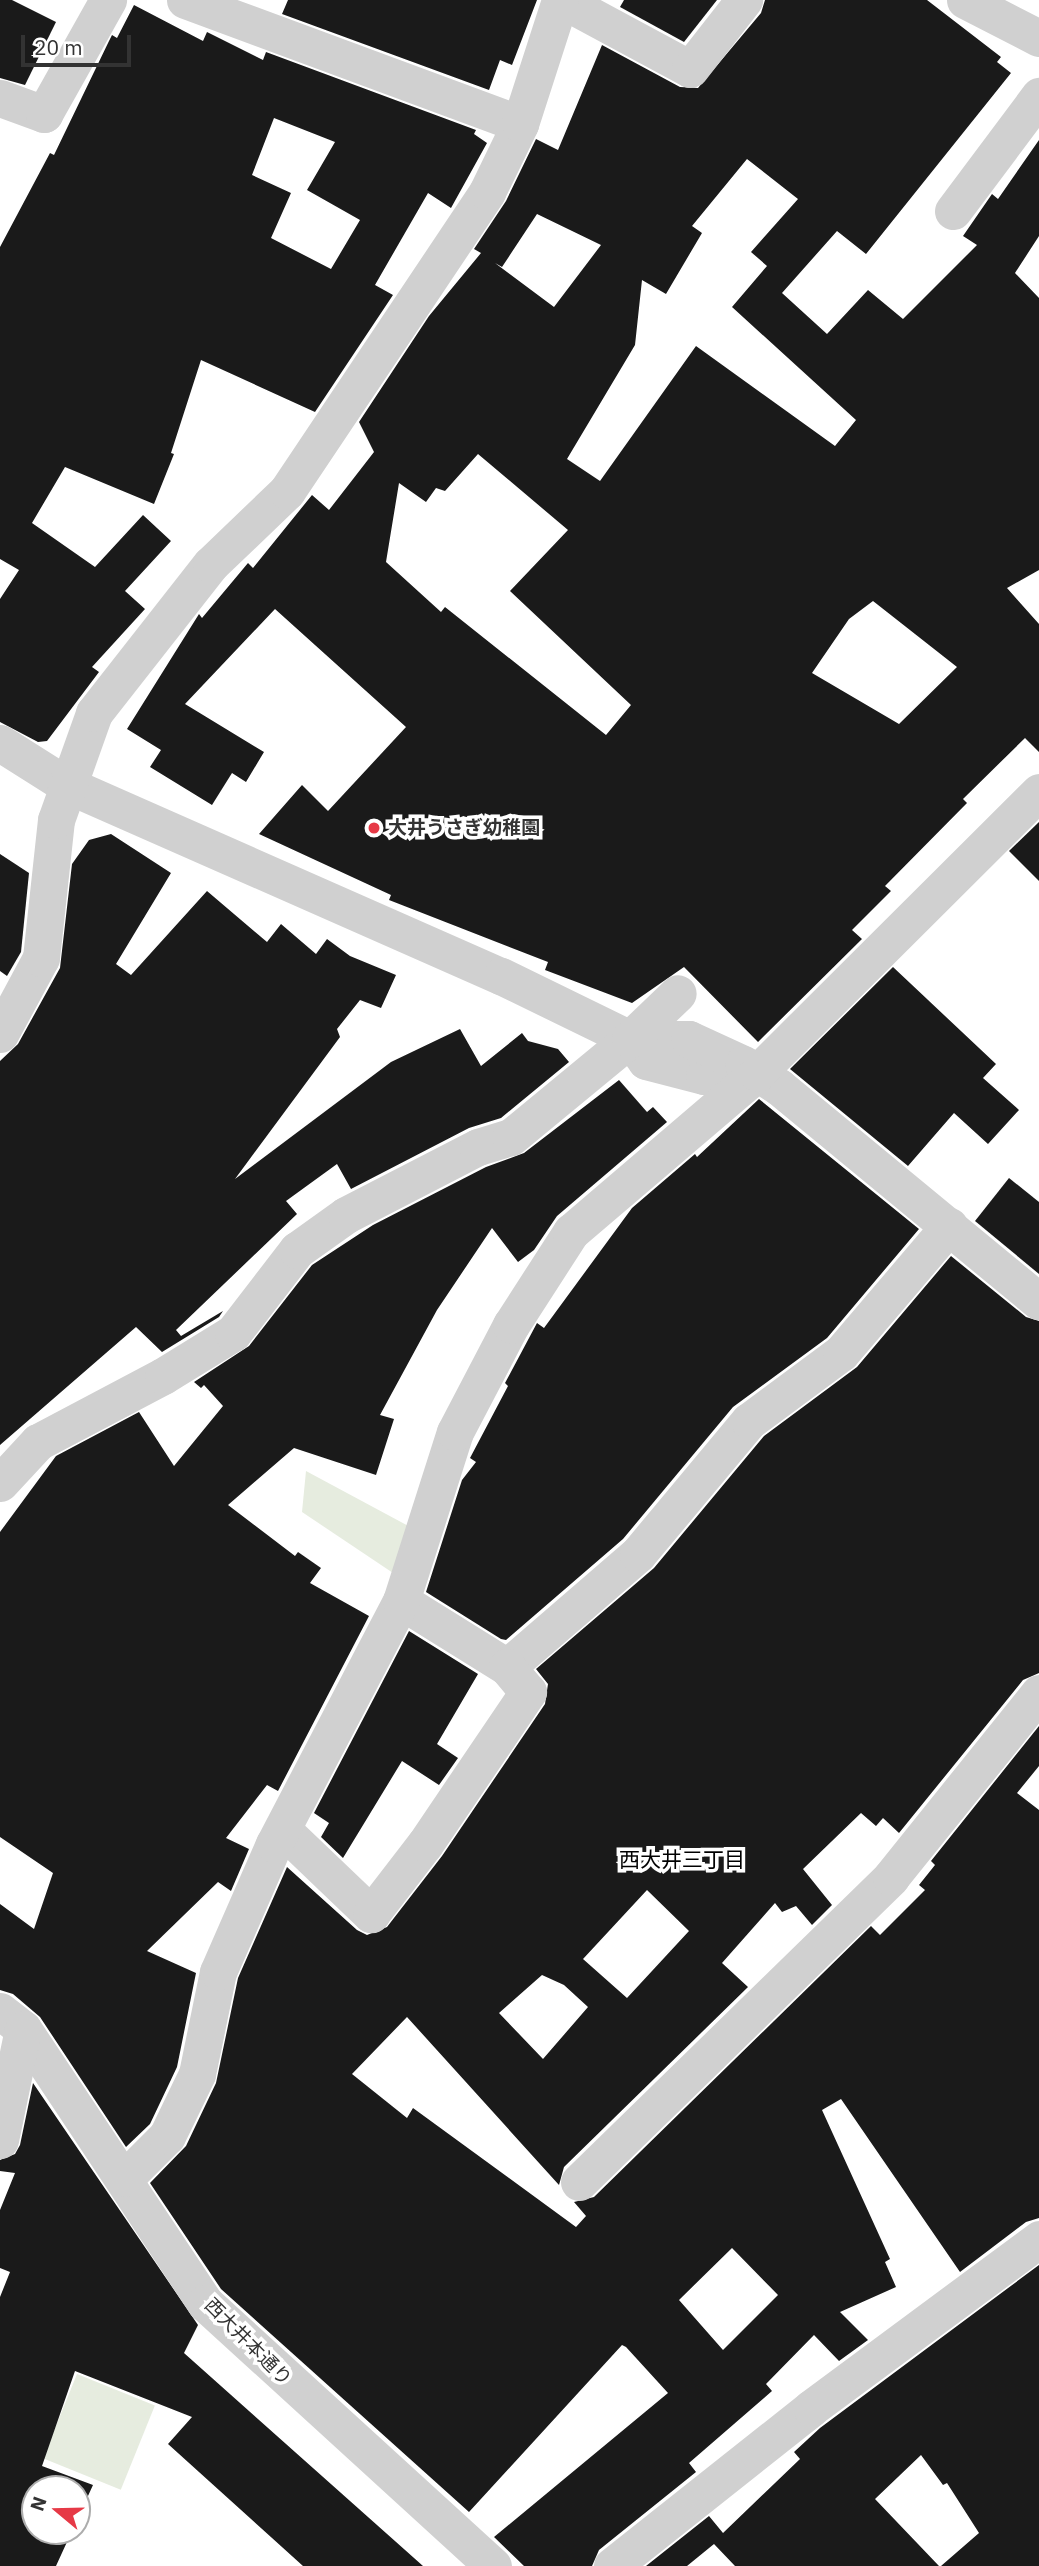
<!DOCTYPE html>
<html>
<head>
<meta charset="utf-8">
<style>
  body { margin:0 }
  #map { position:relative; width:1039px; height:2566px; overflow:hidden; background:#fff; font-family:"IBM Plex Sans","Noto Sans JP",sans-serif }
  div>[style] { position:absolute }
  .green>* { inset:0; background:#e6ecdf; transform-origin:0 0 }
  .building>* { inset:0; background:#1a1a1a }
  .minor>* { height:37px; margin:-18.5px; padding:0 18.5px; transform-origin:18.5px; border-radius:18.5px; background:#d0d0d0 }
  .dots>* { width:19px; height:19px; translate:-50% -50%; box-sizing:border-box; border:4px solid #fff; border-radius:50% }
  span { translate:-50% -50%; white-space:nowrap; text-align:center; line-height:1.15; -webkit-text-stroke:7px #fff; paint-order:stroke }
  .poi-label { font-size:19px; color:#333; font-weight:700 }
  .left { translate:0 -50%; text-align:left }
  .street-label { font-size:19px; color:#333 }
  .neighbourhood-label { font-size:21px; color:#000 }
  .north { position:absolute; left:21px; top:2475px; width:70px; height:70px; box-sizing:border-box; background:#fff; border:2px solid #adadad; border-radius:50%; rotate:289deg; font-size:19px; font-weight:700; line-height:28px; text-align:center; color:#333 }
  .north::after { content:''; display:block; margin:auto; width:24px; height:32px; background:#e63946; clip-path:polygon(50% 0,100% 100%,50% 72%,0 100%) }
  .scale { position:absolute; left:21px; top:35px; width:110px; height:32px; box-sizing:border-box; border:4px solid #333; border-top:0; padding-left:9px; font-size:21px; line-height:24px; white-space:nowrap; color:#333; -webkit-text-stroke:5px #fff; paint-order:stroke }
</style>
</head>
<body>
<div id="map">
  <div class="green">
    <div style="clip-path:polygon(306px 1471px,414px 1529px,399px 1577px,302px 1512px)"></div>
    <div style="left:77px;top:2374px;width:84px;height:91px;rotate:22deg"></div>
  </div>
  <div class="building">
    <div style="clip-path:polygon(0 0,12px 0,56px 22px,25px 85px,0 78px)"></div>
    <div style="clip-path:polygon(288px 0,537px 0,512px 65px,500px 60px,489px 90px,282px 14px)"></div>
    <div style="clip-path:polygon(624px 0,717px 0,684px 42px,620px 7px)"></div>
    <div style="clip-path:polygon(evenodd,765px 0,927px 0,1001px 57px,997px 62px,1011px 73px,866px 254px,837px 231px,782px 293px,827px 334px,868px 290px,903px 319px,977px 245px,963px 236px,992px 194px,998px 199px,1039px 140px,1039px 236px,1015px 273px,1039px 298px,1039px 570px,1007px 588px,1039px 624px,1039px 752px,1025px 738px,963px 799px,967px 803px,885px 886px,891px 891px,852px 930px,862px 939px,758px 1042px,684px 967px,632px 1003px,545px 970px,548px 962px,389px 900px,391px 895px,259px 834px,302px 785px,328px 811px,406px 727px,275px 609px,185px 704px,264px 752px,246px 782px,232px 773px,212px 805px,150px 767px,161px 750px,127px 729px,199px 614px,202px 618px,248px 563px,253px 568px,312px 495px,329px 510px,374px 452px,359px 422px,429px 316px,481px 253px,474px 249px,506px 201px,536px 139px,558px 150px,602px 45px,680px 87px,698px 88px,761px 13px,765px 0,747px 159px,798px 199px,751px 252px,767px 266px,732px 307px,856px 420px,835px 446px,696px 346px,600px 481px,567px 459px,635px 345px,642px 280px,666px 294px,702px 233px,692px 226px,747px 159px,765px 0,537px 214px,601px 245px,554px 307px,495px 263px,502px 267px,537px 214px,765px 0,478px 454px,568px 530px,510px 591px,631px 705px,606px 735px,445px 607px,441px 612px,386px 562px,399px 483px,426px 502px,436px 488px,445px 491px,478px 454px,765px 0,873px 601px,957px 667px,899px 724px,812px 673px,849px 619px,873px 601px)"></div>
    <div style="clip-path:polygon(evenodd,134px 5px,203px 41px,207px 32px,263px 60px,266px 52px,476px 130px,474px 134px,487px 143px,451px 208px,428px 193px,375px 285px,393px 295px,315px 412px,201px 360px,171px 453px,174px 454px,154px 504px,65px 467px,32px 523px,95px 567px,143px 515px,171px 541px,125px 591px,145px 609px,92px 667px,99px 672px,47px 741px,38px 742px,0 722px,0 599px,19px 570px,0 559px,0 247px,50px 153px,54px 155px,109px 41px,112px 35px,117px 38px,134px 5px,274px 118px,335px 142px,307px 190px,360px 220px,331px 269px,271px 238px,291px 193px,252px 175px,274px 118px)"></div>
    <div style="clip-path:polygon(1039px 822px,1039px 881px,1009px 851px)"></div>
    <div style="clip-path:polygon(111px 834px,171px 873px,116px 964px,131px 975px,207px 891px,267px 942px,281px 924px,316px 954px,327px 939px,350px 956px,396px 975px,381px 1008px,360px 1000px,337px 1029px,340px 1037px,235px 1179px,391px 1062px,460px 1029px,481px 1066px,522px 1033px,528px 1041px,558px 1049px,569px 1062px,501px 1118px,469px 1128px,351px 1189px,337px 1164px,286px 1201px,297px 1214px,176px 1330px,181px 1336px,223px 1311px,219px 1317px,162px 1352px,136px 1327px,0 1445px,0 1061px,18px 1044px,60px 968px,72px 864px,89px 840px)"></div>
    <div style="clip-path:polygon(0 854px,29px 873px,21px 952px,7px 976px,0 971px)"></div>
    <div style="clip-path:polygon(893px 967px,996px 1064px,983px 1078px,1019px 1110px,988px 1144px,954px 1113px,908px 1166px,790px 1069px)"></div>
    <div style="clip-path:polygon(619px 1080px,647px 1112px,653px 1107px,667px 1122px,557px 1216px,534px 1250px,518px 1262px,492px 1228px,437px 1310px,380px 1415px,394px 1419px,376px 1475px,294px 1448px,228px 1505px,295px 1556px,298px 1552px,321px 1568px,310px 1583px,369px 1616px,278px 1791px,267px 1785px,226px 1838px,249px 1849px,231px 1891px,218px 1882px,147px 1951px,196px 1973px,177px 2067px,150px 2124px,126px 2147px,40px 2017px,13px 1994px,0 1990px,0 1904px,34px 1929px,53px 1873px,0 1837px,0 1532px,56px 1456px,139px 1412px,174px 1466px,223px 1406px,204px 1385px,201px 1388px,194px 1382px,249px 1346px,312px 1265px,373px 1225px,486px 1167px,524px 1153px)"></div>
    <div style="clip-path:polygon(759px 1099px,919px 1229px,827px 1338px,733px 1407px,623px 1539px,506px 1640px,501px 1639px,426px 1592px,462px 1480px,476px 1462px,470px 1458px,508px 1386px,505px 1383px,537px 1323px,544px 1328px,632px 1208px,695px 1154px,697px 1157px)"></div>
    <div style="clip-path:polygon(1009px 1178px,1039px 1202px,1039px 1274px,975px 1221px)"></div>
    <div style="clip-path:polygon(evenodd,951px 1256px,1026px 1317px,1039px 1321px,1039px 1673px,1023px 1680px,899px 1833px,883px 1818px,876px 1826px,861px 1813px,803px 1869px,832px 1905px,812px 1925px,796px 1906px,782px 1912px,775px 1903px,722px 1963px,748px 1987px,564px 2167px,559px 2185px,407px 2017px,352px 2074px,407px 2118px,413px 2108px,576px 2227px,586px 2216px,574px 2202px,594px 2197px,871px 1926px,880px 1935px,925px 1890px,919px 1885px,935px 1865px,931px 1861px,1039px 1726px,1039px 1766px,1017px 1793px,1039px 1810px,1039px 2218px,1026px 2222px,960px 2272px,841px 2099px,822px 2110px,890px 2259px,885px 2262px,896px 2287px,840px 2312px,868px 2340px,839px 2361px,814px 2335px,766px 2384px,772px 2391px,689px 2463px,696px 2472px,599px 2550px,592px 2566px,524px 2566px,494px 2537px,668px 2393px,626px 2347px,622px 2345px,469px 2512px,221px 2289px,150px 2183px,186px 2146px,216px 2083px,238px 1978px,287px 1867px,357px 1930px,367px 1935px,387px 1927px,442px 1856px,545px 1704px,548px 1684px,536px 1669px,654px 1568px,764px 1436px,857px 1367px,951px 1256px,647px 1890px,689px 1931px,627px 1998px,583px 1959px,647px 1890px,951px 1256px,542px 1975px,564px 1985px,588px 2007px,543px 2059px,499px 2013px,542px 1975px,951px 1256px,732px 2248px,778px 2295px,723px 2350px,679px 2300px,732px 2248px)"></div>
    <div style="clip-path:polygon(409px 1631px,478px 1674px,437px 1744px,458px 1758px,439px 1785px,402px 1761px,343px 1858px,321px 1837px,329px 1823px,314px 1813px)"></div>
    <div style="clip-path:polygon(33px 2083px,198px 2325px,184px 2353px,423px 2566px,303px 2566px,168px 2444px,192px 2417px,75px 2371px,42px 2466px,93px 2485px,77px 2520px,77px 2489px,35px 2489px,35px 2531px,72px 2531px,56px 2566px,0 2566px,0 2297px,10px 2272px,0 2268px,0 2210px,15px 2173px,0 2171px,0 2160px,15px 2154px,20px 2145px)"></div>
    <div style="clip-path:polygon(1039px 2265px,1039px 2566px,941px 2566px,979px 2533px,947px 2483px,943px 2485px,921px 2455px,875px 2499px,939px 2566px,735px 2566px,714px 2544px,687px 2566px,646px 2566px,709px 2516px,723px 2533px,800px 2459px,794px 2452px,820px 2428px)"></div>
  </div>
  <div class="minor">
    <div style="left:185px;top:0;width:357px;rotate:20.3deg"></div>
    <div style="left:562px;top:0;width:145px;rotate:28.3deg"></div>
    <div style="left:690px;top:69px;width:88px;rotate:-52deg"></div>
    <div style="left:965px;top:0;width:83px;rotate:27.2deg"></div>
    <div style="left:0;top:98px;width:47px;rotate:20deg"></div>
    <div style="left:44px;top:114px;width:131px;rotate:-60.7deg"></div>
    <div style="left:953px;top:211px;width:144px;rotate:-53.2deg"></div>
    <div style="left:0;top:743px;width:77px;rotate:32.2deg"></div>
    <div style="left:65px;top:784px;width:476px;rotate:23.8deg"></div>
    <div style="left:501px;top:976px;width:144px;rotate:26deg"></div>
    <div style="left:630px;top:1039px;width:27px;rotate:54deg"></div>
    <div style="left:646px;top:1061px;width:60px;rotate:14.5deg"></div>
    <div style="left:704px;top:1076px;width:53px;rotate:-3.2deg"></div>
    <div style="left:0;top:1034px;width:86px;rotate:-61.7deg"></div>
    <div style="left:41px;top:958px;width:139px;rotate:-83.8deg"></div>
    <div style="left:56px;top:820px;width:114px;rotate:-70.4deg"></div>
    <div style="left:94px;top:713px;width:189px;rotate:-51.9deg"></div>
    <div style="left:211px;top:564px;width:105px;rotate:-43.8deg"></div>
    <div style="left:287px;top:491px;width:360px;rotate:-56.2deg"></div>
    <div style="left:487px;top:192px;width:76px;rotate:-64.1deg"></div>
    <div style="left:520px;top:124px;width:130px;rotate:-72.1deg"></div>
    <div style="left:630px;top:1039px;width:59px"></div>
    <div style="left:689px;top:1039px;width:60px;rotate:24.8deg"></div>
    <div style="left:743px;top:1064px;width:43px;rotate:32.6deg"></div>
    <div style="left:779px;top:1087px;width:337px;rotate:39.5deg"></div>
    <div style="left:0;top:1483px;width:56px;rotate:-47.2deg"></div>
    <div style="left:38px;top:1442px;width:141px;rotate:-27.8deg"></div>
    <div style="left:163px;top:1376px;width:82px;rotate:-31.6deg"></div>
    <div style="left:233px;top:1333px;width:105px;rotate:-52.4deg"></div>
    <div style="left:297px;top:1250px;width:60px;rotate:-35.5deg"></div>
    <div style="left:346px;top:1215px;width:148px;rotate:-27.3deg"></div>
    <div style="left:478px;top:1147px;width:34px;rotate:-17deg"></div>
    <div style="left:511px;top:1137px;width:154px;rotate:-39.5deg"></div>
    <div style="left:630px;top:1039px;width:66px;rotate:-43.8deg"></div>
    <div style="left:401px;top:1601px;width:125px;rotate:31.9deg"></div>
    <div style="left:507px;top:1667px;width:173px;rotate:-40.8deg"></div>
    <div style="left:638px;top:1554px;width:173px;rotate:-50.2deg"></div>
    <div style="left:749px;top:1421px;width:114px;rotate:-36.5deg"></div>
    <div style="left:841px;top:1353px;width:167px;rotate:-49.6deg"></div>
    <div style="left:283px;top:1830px;width:122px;rotate:43.7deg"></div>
    <div style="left:371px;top:1914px;width:88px;rotate:-52.4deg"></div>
    <div style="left:425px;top:1844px;width:184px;rotate:-55.9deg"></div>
    <div style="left:528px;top:1692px;width:33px;rotate:-130deg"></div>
    <div style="left:0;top:2011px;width:29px;rotate:38deg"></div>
    <div style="left:23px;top:2029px;width:329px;rotate:56.4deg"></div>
    <div style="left:205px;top:2303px;width:390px;rotate:42.4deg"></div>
    <div style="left:0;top:2140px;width:113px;rotate:-78.3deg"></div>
    <div style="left:125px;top:2178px;width:59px;rotate:-45deg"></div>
    <div style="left:167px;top:2136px;width:69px;rotate:-64.2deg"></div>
    <div style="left:197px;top:2074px;width:104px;rotate:-78.4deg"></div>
    <div style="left:218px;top:1972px;width:140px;rotate:-66.4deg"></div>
    <div style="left:274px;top:1844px;width:274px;rotate:-62.4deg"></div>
    <div style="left:401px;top:1601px;width:177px;rotate:-72.3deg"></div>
    <div style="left:455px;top:1432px;width:121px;rotate:-62.4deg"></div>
    <div style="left:511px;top:1325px;width:111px;rotate:-57.2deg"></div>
    <div style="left:571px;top:1232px;width:245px;rotate:-40.5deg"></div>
    <div style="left:757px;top:1073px;width:398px;rotate:-44.9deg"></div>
    <div style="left:579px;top:2182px;width:436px;rotate:-44.3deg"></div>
    <div style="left:891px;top:1877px;width:236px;rotate:-51.2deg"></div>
    <div style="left:612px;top:2566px;width:254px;rotate:-38.4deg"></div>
    <div style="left:811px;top:2408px;width:284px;rotate:-36.5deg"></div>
  </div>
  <div class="dots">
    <div style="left:374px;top:828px;background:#e63946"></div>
  </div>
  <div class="poi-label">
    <span class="left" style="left:388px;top:828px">大井うさぎ幼稚園</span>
  </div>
  <div class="street-label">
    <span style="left:248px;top:2342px;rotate:45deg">西大井本通り</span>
  </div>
  <div class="neighbourhood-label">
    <span style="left:682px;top:1859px">西大井三丁目</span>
  </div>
  <div class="north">N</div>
  <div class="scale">20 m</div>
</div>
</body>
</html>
